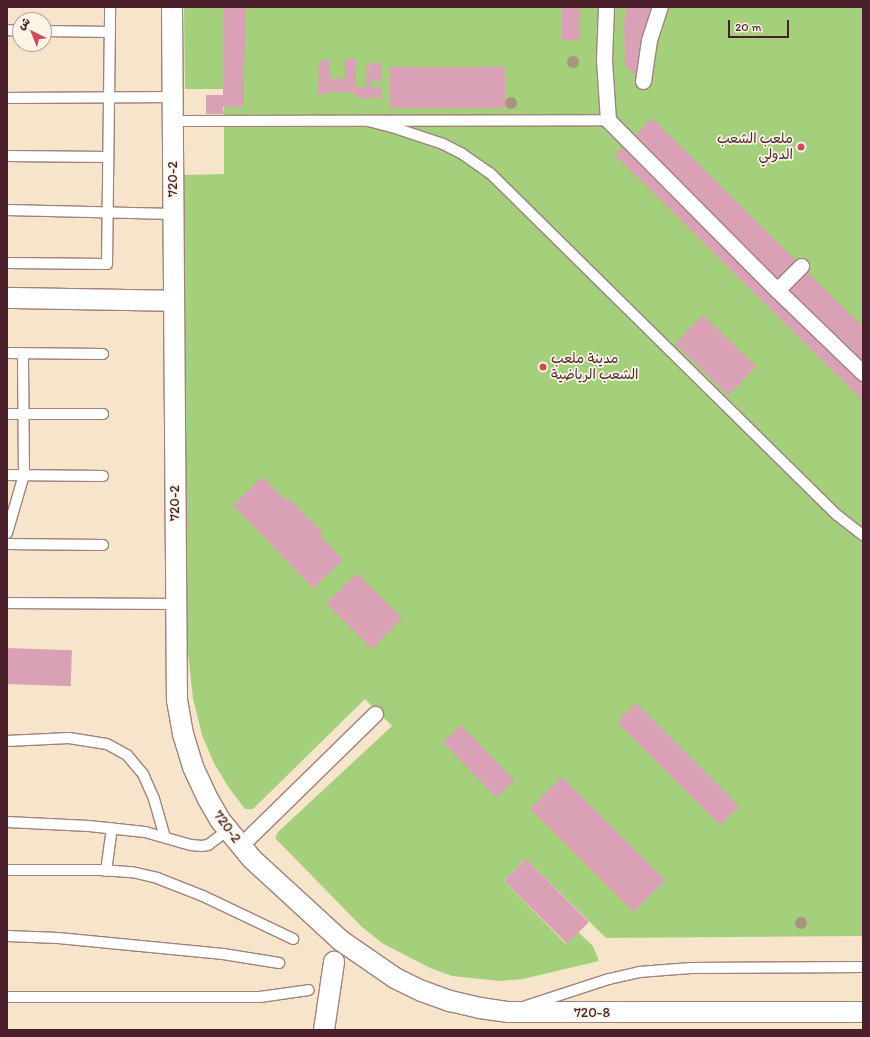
<!DOCTYPE html>
<html>
<head>
<meta charset="utf-8">
<style>
  body { margin:0 }
  #map { position:relative; width:870px; height:1037px; overflow:hidden; background:#f7e5cb; font-family:Itim,"Playpen Sans Arabic",sans-serif }
  div>[style] { position:absolute }
  .green>* { inset:0; background:#a4cf7b }
  .building>* { inset:0; background:#daa1b6; transform-origin:0 0 }
  .roads { filter:drop-shadow(1px 0 #a0827b) drop-shadow(-1px 0 #a0827b) drop-shadow(0 1px #a0827b) drop-shadow(0 -1px #a0827b) }
  .service>* { height:10px; margin:-5px; padding:0 5px; transform-origin:5px; border-radius:5px; background:#fff }
  .pedestrian>* { height:15px; margin:-7.5px; padding:0 7.5px; transform-origin:7.5px; border-radius:7.5px; background:#fff }
  .minor>* { height:20px; margin:-10px; padding:0 10px; transform-origin:10px; border-radius:10px; background:#fff }
  .trees>* { width:12px; height:12px; margin:-6px; border-radius:50%; background:#a79580 }
  .dots>* { width:11px; height:11px; translate:-50% -50%; box-sizing:border-box; border:2px solid #fcf5e5; border-radius:50% }
  span { translate:-50% -50%; white-space:nowrap; text-align:center; line-height:1.15; -webkit-text-stroke:3.5px #fcf5e5; paint-order:stroke }
  .poi-label { font-size:14px; color:#4a1f2b }
  .right { translate:-100% -50%; text-align:right }
  .left { translate:0 -50%; text-align:left }
  .street-label { font-size:14px; color:#4a1f2b }
  .frame { position:absolute; inset:0; border:8px solid #4a1f2b; pointer-events:none }
  .north { position:absolute; left:12px; top:12px; width:40px; height:40px; box-sizing:border-box; background:#fcf5e5; border:1px solid #b59f9b; border-radius:50%; rotate:317deg; font-size:11px; font-weight:700; line-height:16px; text-align:center; color:#4a1f2b }
  .north::after { content:''; display:block; margin:auto; width:14px; height:18px; background:#d1495b; clip-path:polygon(50% 0,100% 100%,50% 72%,0 100%) }
  .scale { position:absolute; left:728px; top:20px; width:61px; height:18px; box-sizing:border-box; border:2px solid #4a1f2b; border-top:0; padding-left:5px; font-size:12px; line-height:14px; white-space:nowrap; color:#4a1f2b; -webkit-text-stroke:3px #fcf5e5; paint-order:stroke }
</style>
</head>
<body>
<div id="map">
  <div class="green">
    <div style="clip-path:polygon(184px 7px,863px 7px,863px 936px,606px 938px,526px 859px,504px 881px,566px 944px,578px 932px,593px 946px,599px 961px,523px 979px,500px 981px,452px 976px,430px 968px,382px 943px,362px 927px,275px 838px,278px 832px,392px 726px,365px 699px,253px 809px,245px 809px,229px 788px,214px 763px,202px 735px,193px 698px,187px 644px,185px 548px,184px 175px,224px 174px,224px 89px,185px 89px)"></div>
  </div>
  <div class="building">
    <div style="clip-path:polygon(223px 7px,246px 7px,243px 107px,223px 107px,224px 114px,206px 114px,206px 95px,223px 95px)"></div>
    <div style="left:562px;top:7px;width:18px;height:33px"></div>
    <div style="clip-path:polygon(627px 7px,663px 7px,645px 83px,625px 66px,624px 24px)"></div>
    <div style="clip-path:polygon(345px 59px,356px 59px,355px 93px,329px 91px,329px 94px,318px 94px,319px 60px,330px 60px,330px 78px,345px 79px)"></div>
    <div style="clip-path:polygon(370px 63px,382px 63px,382px 81px,372px 81px,372px 85px,365px 86px,365px 73px,370px 73px)"></div>
    <div style="left:365px;top:66px;width:4px;height:5px"></div>
    <div style="left:389px;top:67px;width:116px;height:41px"></div>
    <div style="left:356px;top:87px;width:26px;height:11px"></div>
    <div style="clip-path:polygon(652px 118px,863px 327px,863px 401px,615px 155px)"></div>
    <div style="left:703px;top:315px;width:74px;height:40px;rotate:44deg"></div>
    <div style="clip-path:polygon(263px 477px,284px 499px,289px 499px,323px 533px,320px 536px,343px 560px,313px 588px,233px 505px)"></div>
    <div style="left:357px;top:573px;width:64px;height:43px;rotate:45deg"></div>
    <div style="left:7px;top:648px;width:65px;height:36px;rotate:2deg"></div>
    <div style="left:636px;top:703px;width:146px;height:27px;rotate:45deg"></div>
    <div style="left:461px;top:725px;width:77px;height:25px;rotate:46deg"></div>
    <div style="left:562px;top:777px;width:146px;height:45px;rotate:45deg"></div>
    <div style="left:526px;top:859px;width:89px;height:31px;rotate:45deg"></div>
  </div>
  <div class="roads">
    <div class="service">
      <div style="left:7px;top:30px;width:13px;rotate:4deg"></div>
      <div style="left:44px;top:31px;width:66px;rotate:0.9deg"></div>
      <div style="left:7px;top:98px;width:165px;rotate:-0.3deg"></div>
      <div style="left:173px;top:121px;width:435px;rotate:-0.1deg"></div>
      <div style="left:368px;top:121px;width:25px;rotate:14deg"></div>
      <div style="left:392px;top:127px;width:54px;rotate:18.4deg"></div>
      <div style="left:443px;top:144px;width:20px;rotate:27deg"></div>
      <div style="left:461px;top:153px;width:35px;rotate:35deg"></div>
      <div style="left:490px;top:173px;width:487px;rotate:44.6deg"></div>
      <div style="left:837px;top:515px;width:33px;rotate:38deg"></div>
      <div style="left:7px;top:156px;width:101px;rotate:0.6deg"></div>
      <div style="left:7px;top:210px;width:166px;rotate:1.4deg"></div>
      <div style="left:7px;top:263px;width:100px;rotate:0.6deg"></div>
      <div style="left:107px;top:264px;width:257px;rotate:-89.3deg"></div>
      <div style="left:7px;top:353px;width:96px;rotate:0.6deg"></div>
      <div style="left:7px;top:414px;width:96px"></div>
      <div style="left:7px;top:475px;width:96px;rotate:0.6deg"></div>
      <div style="left:7px;top:533px;width:60px;rotate:-73.7deg"></div>
      <div style="left:24px;top:475px;width:122px;rotate:-90.5deg"></div>
      <div style="left:7px;top:544px;width:96px;rotate:0.6deg"></div>
      <div style="left:7px;top:603px;width:168px;rotate:0.3deg"></div>
      <div style="left:7px;top:741px;width:62px;rotate:-2.8deg"></div>
      <div style="left:69px;top:738px;width:38px;rotate:9deg"></div>
      <div style="left:107px;top:744px;width:23px;rotate:29deg"></div>
      <div style="left:127px;top:755px;width:25px;rotate:50deg"></div>
      <div style="left:143px;top:774px;width:27px;rotate:66deg"></div>
      <div style="left:154px;top:799px;width:40px;rotate:74deg"></div>
      <div style="left:7px;top:822px;width:82px;rotate:2.8deg"></div>
      <div style="left:89px;top:826px;width:56px;rotate:6.1deg"></div>
      <div style="left:145px;top:832px;width:48px;rotate:15.8deg"></div>
      <div style="left:191px;top:845px;width:11px;rotate:5deg"></div>
      <div style="left:202px;top:846px;width:6px;rotate:-9deg"></div>
      <div style="left:208px;top:845px;width:25px;rotate:-37deg"></div>
      <div style="left:7px;top:870px;width:93px"></div>
      <div style="left:100px;top:870px;width:32px;rotate:4deg"></div>
      <div style="left:132px;top:872px;width:26px;rotate:13deg"></div>
      <div style="left:157px;top:878px;width:49px;rotate:21.4deg"></div>
      <div style="left:203px;top:896px;width:100px;rotate:25.5deg"></div>
      <div style="left:106px;top:871px;width:43px;rotate:-82.1deg"></div>
      <div style="left:7px;top:936px;width:51px;rotate:2.2deg"></div>
      <div style="left:58px;top:938px;width:166px;rotate:5.5deg"></div>
      <div style="left:223px;top:954px;width:57px;rotate:9.1deg"></div>
      <div style="left:7px;top:997px;width:253px"></div>
      <div style="left:260px;top:997px;width:49px;rotate:-8.1deg"></div>
      <div style="left:526px;top:1006px;width:87px;rotate:-18deg"></div>
      <div style="left:609px;top:979px;width:31px;rotate:-13deg"></div>
      <div style="left:639px;top:972px;width:52px;rotate:-4.4deg"></div>
      <div style="left:691px;top:968px;width:172px;rotate:-0.3deg"></div>
    </div>
    <div class="pedestrian">
      <div style="left:606px;top:7px;width:53px;rotate:92.2deg"></div>
      <div style="left:604px;top:60px;width:60px;rotate:86.2deg"></div>
      <div style="left:608px;top:120px;width:240px;rotate:45.2deg"></div>
      <div style="left:777px;top:290px;width:120px;rotate:44deg"></div>
      <div style="left:643px;top:81px;width:41px;rotate:-81.7deg"></div>
      <div style="left:649px;top:40px;width:35px;rotate:-72deg"></div>
      <div style="left:777px;top:290px;width:34px;rotate:-45deg"></div>
      <div style="left:240px;top:846px;width:189px;rotate:-44.4deg"></div>
    </div>
    <div class="minor">
      <div style="left:172px;top:7px;width:693px;rotate:89.59deg"></div>
      <div style="left:177px;top:700px;width:35px;rotate:80deg"></div>
      <div style="left:183px;top:734px;width:34px;rotate:73deg"></div>
      <div style="left:193px;top:767px;width:35px;rotate:65deg"></div>
      <div style="left:208px;top:799px;width:24px;rotate:60deg"></div>
      <div style="left:220px;top:820px;width:50px;rotate:50.6deg"></div>
      <div style="left:252px;top:859px;width:120px;rotate:42.6deg"></div>
      <div style="left:340px;top:940px;width:67px;rotate:34.6deg"></div>
      <div style="left:395px;top:978px;width:30px;rotate:26deg"></div>
      <div style="left:422px;top:991px;width:30px;rotate:20deg"></div>
      <div style="left:450px;top:1001px;width:31px;rotate:13deg"></div>
      <div style="left:480px;top:1008px;width:29px;rotate:8deg"></div>
      <div style="left:509px;top:1012px;width:354px"></div>
      <div style="left:7px;top:298px;width:167px;rotate:1deg"></div>
      <div style="left:324px;top:1030px;width:69px;rotate:-81.6deg"></div>
    </div>
  </div>
  <div class="trees">
    <div style="left:573px;top:62px"></div>
    <div style="left:511px;top:103px"></div>
    <div style="left:801px;top:923px"></div>
  </div>
  <div class="dots">
    <div style="left:801px;top:147px;background:#d1495b"></div>
    <div style="left:543px;top:367px;background:#d1495b"></div>
  </div>
  <div class="poi-label">
    <span class="right" style="left:793px;top:147px">ملعب الشعب<br>الدولي</span>
    <span class="left" style="left:551px;top:367px">مدينة ملعب<br>الشعب الرياضية</span>
  </div>
  <div class="street-label">
    <span style="left:173px;top:179px;rotate:-90deg">720-2</span>
    <span style="left:175px;top:503px;rotate:-90deg">720-2</span>
    <span style="left:227px;top:827px;rotate:54deg">720-2</span>
    <span style="left:592px;top:1013px">720-8</span>
  </div>
  <div class="frame"></div>
  <div class="north">ش</div>
  <div class="scale">20 m</div>
</div>
</body>
</html>
